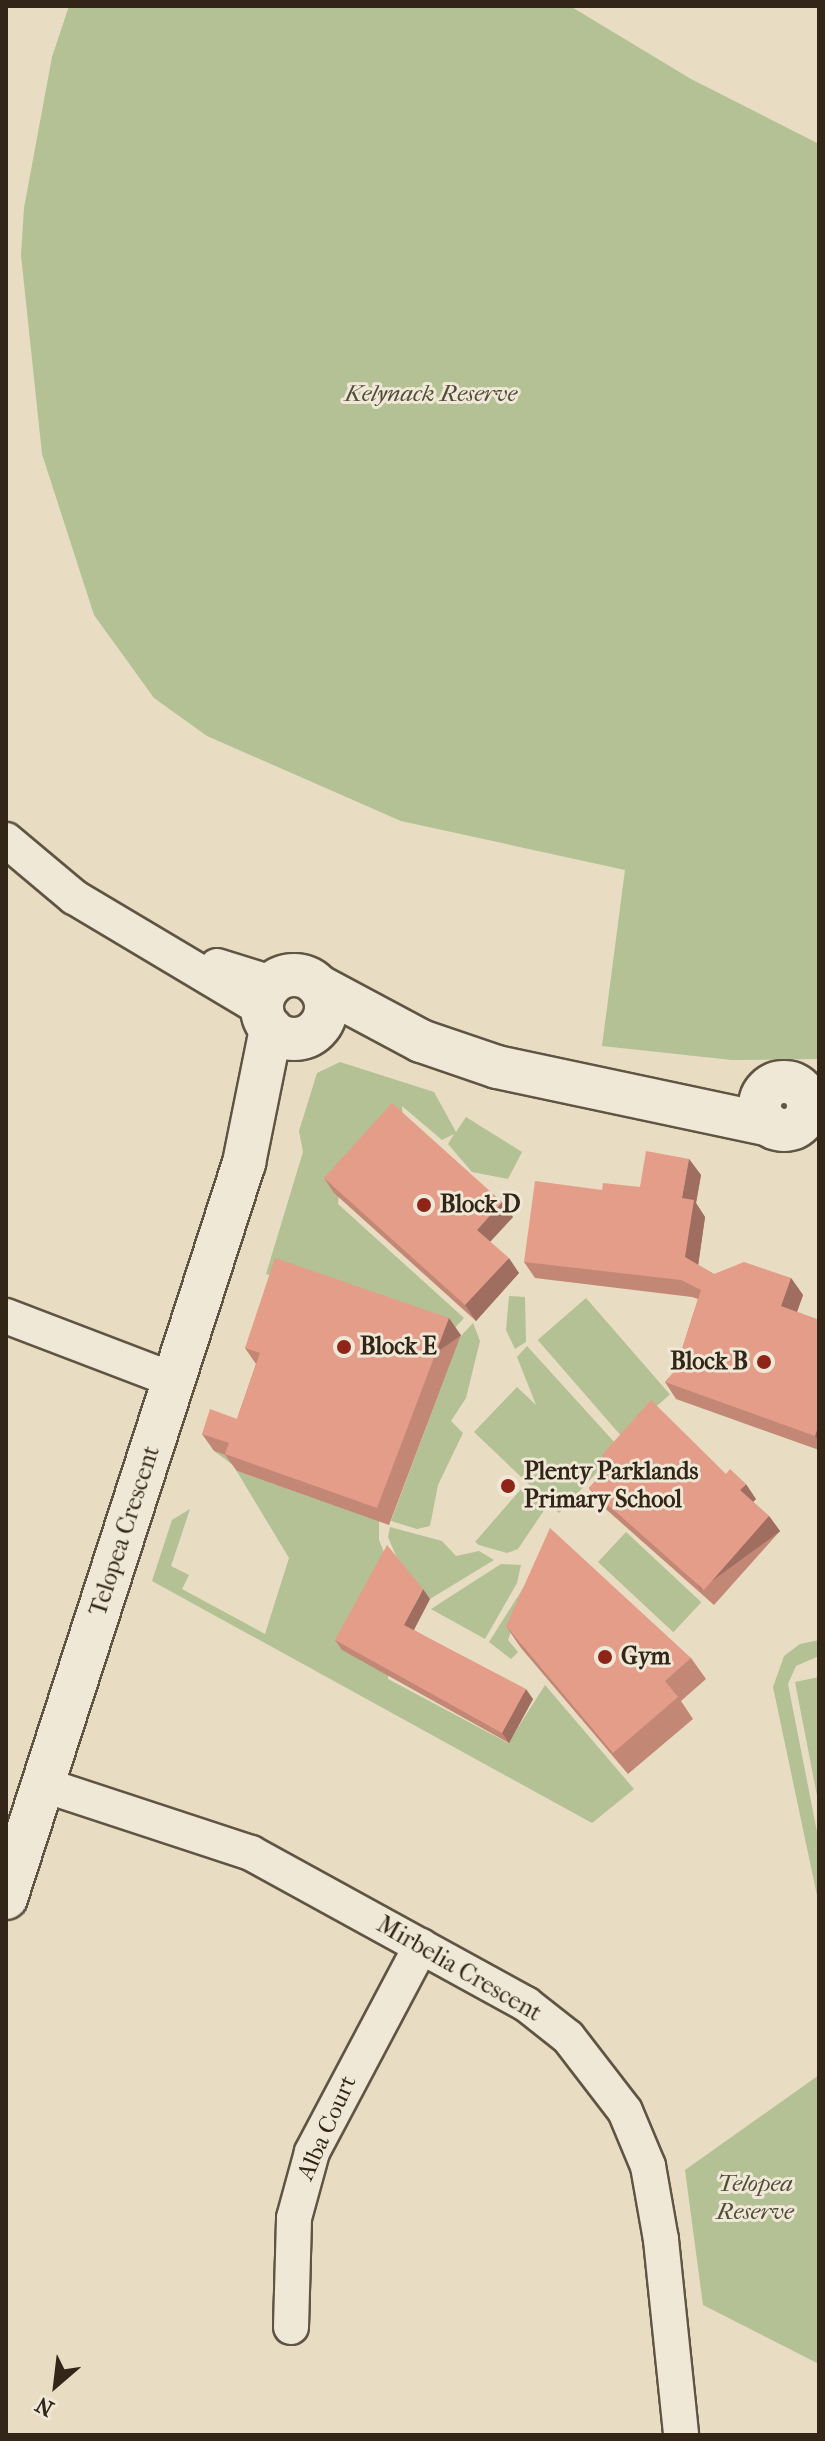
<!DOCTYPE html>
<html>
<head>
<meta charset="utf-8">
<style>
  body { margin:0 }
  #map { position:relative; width:825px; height:2441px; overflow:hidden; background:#e8dcc2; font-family:"IM FELL French Canon",serif }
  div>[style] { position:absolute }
  .green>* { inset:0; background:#b3c195; transform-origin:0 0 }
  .roads { filter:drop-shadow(2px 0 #605443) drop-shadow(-2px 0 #605443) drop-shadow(0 2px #605443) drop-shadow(0 -2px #605443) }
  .minor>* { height:34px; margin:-17px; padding:0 17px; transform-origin:17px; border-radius:17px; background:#f0e8d7 }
  .tertiary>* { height:42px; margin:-21px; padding:0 21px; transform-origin:21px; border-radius:21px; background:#f0e8d7 }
  .tertiary>.ring { margin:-21px; padding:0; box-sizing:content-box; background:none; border:42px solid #f0e8d7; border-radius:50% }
  .wall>* { inset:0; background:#c38776 }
  .shaded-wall>* { inset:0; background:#9f6e60; transform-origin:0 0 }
  .building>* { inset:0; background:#e39d89 }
  .dots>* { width:22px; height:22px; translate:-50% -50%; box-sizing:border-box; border:4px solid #f0e8d7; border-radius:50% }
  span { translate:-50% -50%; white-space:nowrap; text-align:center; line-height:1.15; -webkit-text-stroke:6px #f0e8d7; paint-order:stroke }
  .park-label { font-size:24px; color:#534d38; font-style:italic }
  .poi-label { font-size:24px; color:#332619; font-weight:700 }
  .left { translate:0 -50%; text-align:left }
  .right { translate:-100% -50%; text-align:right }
  .street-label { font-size:24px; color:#332619 }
  .frame { position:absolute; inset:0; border:8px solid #332619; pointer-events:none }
  .north { position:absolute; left:16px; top:2345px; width:80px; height:80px; -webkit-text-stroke:6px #f0e8d7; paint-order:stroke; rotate:208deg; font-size:22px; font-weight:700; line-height:32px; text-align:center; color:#332619 }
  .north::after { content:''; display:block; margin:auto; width:28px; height:36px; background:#332619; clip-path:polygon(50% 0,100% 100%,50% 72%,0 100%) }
</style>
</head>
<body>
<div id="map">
  <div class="green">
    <div style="clip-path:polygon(69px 6px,570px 6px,691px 79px,819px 144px,819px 1059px,732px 1060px,602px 1046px,625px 870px,401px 821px,207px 736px,154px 698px,94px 615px,42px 454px,21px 255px,24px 208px,52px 57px)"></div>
    <div style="clip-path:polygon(340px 1062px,434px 1092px,456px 1132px,466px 1117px,522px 1152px,508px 1179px,472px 1172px,448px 1144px,454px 1134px,442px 1140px,402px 1106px,403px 1118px,340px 1181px,338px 1204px,464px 1318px,452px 1331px,266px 1274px,303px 1152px,299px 1131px,317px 1073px)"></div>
    <div style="clip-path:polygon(509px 1296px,525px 1297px,526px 1342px,515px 1349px,506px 1330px)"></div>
    <div style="left:586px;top:1298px;width:128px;height:64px;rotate:49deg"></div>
    <div style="clip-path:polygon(473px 1323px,480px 1341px,466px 1398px,451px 1421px,463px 1433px,438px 1485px,430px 1526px,417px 1529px,391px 1521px,460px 1337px)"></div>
    <div style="clip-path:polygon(527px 1346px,626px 1455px,609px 1473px,602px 1467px,559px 1513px,474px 1432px,517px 1387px,536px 1405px,517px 1357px)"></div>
    <div style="clip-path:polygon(214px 1451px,241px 1460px,237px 1471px,379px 1521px,379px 1540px,392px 1572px,388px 1679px,508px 1743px,545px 1685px,634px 1789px,592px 1823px,152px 1581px,172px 1520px,190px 1509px,171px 1566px,189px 1575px,182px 1589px,265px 1634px,289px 1558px,233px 1465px)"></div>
    <div style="clip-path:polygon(522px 1488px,545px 1509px,518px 1549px,507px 1553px,479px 1545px,475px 1542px)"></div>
    <div style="clip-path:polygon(390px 1527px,442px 1541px,456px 1556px,479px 1551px,494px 1560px,430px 1599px,400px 1565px,388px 1537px)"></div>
    <div style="left:626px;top:1532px;width:103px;height:41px;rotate:43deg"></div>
    <div style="clip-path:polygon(501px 1564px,521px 1565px,517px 1583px,485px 1639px,431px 1609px)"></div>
    <div style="clip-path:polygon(532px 1574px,508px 1640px,518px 1652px,511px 1659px,489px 1642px)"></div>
    <div style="clip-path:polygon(819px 1640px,819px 1656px,796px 1666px,788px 1684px,819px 1842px,819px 1905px,773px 1687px,784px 1656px,800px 1644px)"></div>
    <div style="clip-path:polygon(819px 1677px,819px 1806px,795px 1682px)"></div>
    <div style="clip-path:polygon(819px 2075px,819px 2364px,703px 2305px,685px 2170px)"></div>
  </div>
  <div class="roads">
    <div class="minor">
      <div style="left:6px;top:840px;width:89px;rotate:40deg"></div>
      <div style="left:74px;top:897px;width:219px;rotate:30.8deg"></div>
      <div style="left:217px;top:966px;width:58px;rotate:17.2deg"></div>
      <div style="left:6px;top:1316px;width:180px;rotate:20.9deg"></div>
      <div style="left:44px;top:1785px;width:218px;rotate:18.2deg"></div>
      <div style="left:251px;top:1853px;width:314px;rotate:28.8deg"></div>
      <div style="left:526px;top:2004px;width:53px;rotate:38.2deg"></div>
      <div style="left:568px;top:2037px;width:93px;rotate:52.4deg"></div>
      <div style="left:625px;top:2111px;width:60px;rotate:67.3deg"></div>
      <div style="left:648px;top:2166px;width:75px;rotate:80deg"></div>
      <div style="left:661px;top:2240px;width:196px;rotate:84.1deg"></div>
      <div style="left:291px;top:2327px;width:109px;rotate:-88.4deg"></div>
      <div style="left:294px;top:2218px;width:68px;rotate:-74.7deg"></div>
      <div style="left:312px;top:2152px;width:233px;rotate:-62.1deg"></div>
    </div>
    <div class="tertiary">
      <div class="ring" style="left:262px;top:975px;width:22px;height:22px"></div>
      <div style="left:320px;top:987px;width:115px;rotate:28.1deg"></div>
      <div style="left:421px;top:1041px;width:80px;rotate:18.9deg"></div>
      <div style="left:497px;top:1067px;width:279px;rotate:12deg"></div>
      <div class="ring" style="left:760px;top:1082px;width:6px;height:6px"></div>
      <div style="left:6px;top:1898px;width:773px;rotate:-72.06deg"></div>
      <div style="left:244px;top:1163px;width:137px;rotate:-78.6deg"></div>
    </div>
  </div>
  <div class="wall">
    <div style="clip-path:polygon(689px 1159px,701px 1175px,696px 1203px,705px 1217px,698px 1265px,714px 1274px,791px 1278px,803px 1295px,797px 1312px,819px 1320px,819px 1450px,676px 1399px,665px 1382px,675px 1371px,698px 1299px,692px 1297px,535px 1278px,524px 1262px,602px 1190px,640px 1187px)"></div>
    <div style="clip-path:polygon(324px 1178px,513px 1217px,490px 1242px,519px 1273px,476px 1321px,334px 1193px)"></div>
    <div style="clip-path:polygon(461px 1335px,389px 1525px,237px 1471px,225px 1455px,214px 1451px,202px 1434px,237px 1419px,256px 1364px,245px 1348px)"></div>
    <div style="clip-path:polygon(602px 1455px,726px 1474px,756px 1499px,753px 1502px,769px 1516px,780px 1531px,714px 1605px,599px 1503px,589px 1488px,609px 1466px)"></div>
    <div style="clip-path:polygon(430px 1599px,414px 1630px,533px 1699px,509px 1743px,342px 1650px,335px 1640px)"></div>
    <div style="clip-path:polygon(506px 1626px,691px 1658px,706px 1679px,681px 1701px,693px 1719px,628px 1774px,521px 1648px)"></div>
  </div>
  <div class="shaded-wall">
    <div style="clip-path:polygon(689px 1159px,701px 1175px,696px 1203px,705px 1217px,697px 1274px,685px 1257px,682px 1198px)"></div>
    <div style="clip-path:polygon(502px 1202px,513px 1217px,487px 1245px,477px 1230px)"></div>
    <div style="clip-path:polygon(509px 1258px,519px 1273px,476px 1321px,465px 1305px)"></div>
    <div style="clip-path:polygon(791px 1278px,803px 1295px,793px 1323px,781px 1306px)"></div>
    <div style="left:449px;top:1318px;width:21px;height:203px;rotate:55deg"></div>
    <div style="clip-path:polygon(819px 1424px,819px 1442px,815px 1436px)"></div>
    <div style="clip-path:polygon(746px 1484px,756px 1499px,750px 1505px,740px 1490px)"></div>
    <div style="left:769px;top:1516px;width:19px;height:98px;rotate:54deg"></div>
    <div style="clip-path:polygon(423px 1589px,430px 1599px,411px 1635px,404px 1625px)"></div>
    <div style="clip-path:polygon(526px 1689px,533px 1699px,509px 1743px,502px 1733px)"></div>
  </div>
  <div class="building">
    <div style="clip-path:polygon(392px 1103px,502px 1202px,477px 1230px,509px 1258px,465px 1305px,324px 1178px)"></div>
    <div style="clip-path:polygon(646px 1151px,689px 1159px,682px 1198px,694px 1200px,685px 1257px,714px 1274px,744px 1262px,791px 1278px,781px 1306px,819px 1320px,819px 1424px,815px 1436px,665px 1382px,675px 1371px,701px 1290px,681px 1280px,524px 1262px,535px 1181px,602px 1190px,603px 1183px,640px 1187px)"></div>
    <div style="clip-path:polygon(275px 1258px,449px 1318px,377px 1508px,225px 1454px,229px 1443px,202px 1434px,210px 1409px,237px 1419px,260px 1353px,245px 1348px)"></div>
    <div style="clip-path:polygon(651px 1400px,726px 1474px,730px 1469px,746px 1484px,740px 1490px,769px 1516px,704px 1590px,589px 1488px,611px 1464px,602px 1455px)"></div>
    <div style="clip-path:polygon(550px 1528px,691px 1658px,665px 1681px,678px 1697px,613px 1753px,506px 1626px)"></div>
    <div style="clip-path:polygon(387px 1545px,423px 1589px,404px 1625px,526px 1689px,502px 1733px,335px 1640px)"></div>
  </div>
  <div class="dots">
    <div style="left:424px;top:1205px;background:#8f2418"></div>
    <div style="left:344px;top:1347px;background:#8f2418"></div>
    <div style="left:764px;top:1362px;background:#8f2418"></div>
    <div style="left:508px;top:1486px;background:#8f2418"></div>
    <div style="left:605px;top:1657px;background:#8f2418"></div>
  </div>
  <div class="park-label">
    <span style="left:431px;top:394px">Kelynack Reserve</span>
    <span style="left:755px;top:2198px">Telopea<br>Reserve</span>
  </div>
  <div class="poi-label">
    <span class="left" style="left:440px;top:1205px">Block D</span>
    <span class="left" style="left:360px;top:1347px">Block E</span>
    <span class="right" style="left:748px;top:1362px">Block B</span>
    <span class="left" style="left:524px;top:1486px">Plenty Parklands<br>Primary School</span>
    <span class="left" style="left:621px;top:1657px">Gym</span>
  </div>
  <div class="street-label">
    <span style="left:125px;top:1531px;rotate:-72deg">Telopea Crescent</span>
    <span style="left:459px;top:1969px;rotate:30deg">Mirbelia Crescent</span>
    <span style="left:327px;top:2128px;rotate:-66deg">Alba Court</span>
  </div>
  <div class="frame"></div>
  <div class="north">N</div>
</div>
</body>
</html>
